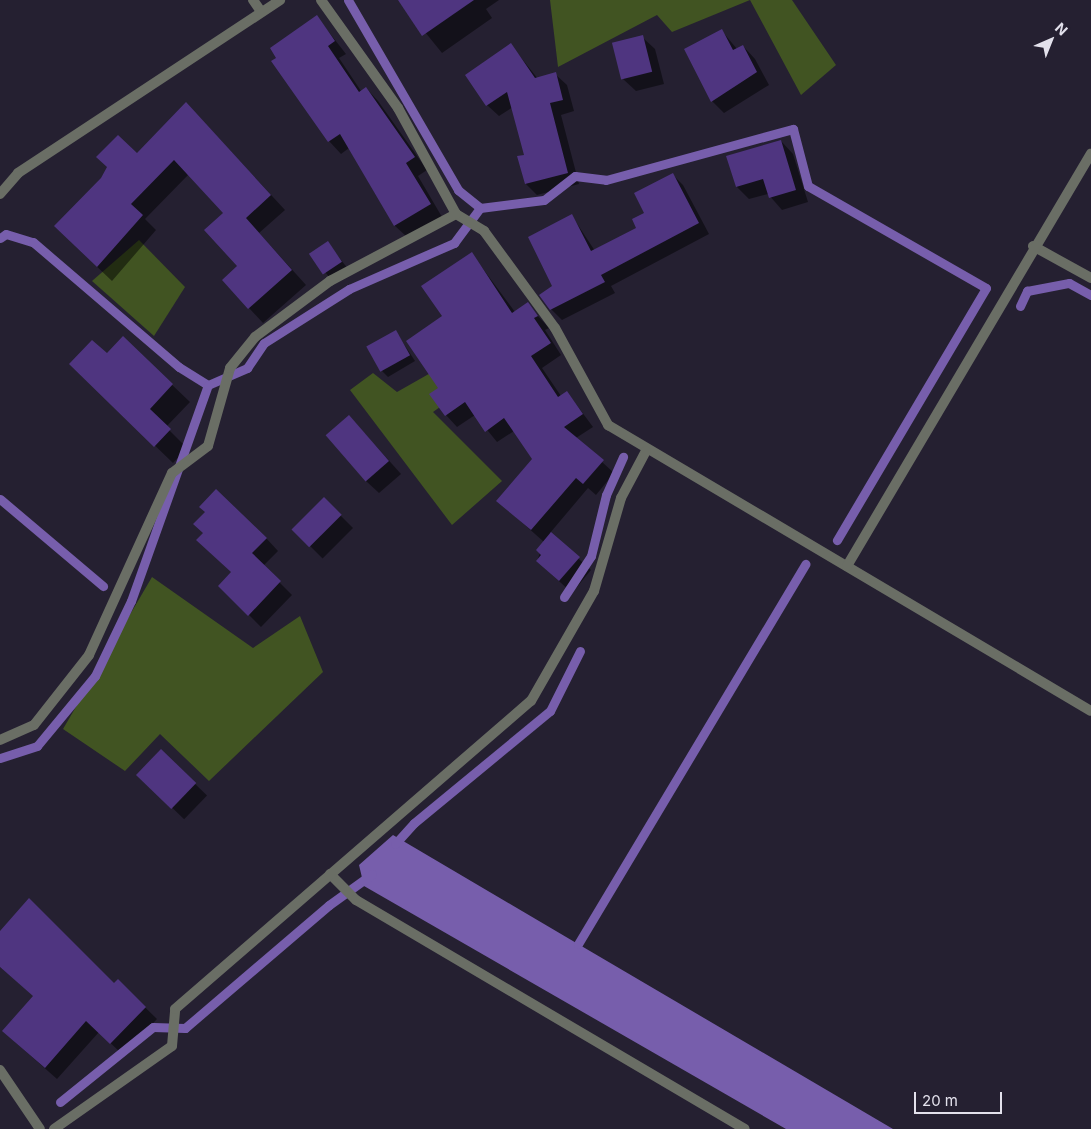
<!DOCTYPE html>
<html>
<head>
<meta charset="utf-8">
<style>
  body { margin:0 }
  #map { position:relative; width:1091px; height:1129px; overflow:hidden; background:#252031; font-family:Inter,sans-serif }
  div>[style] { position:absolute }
  .green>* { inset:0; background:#415422 }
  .water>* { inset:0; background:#775eac }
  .shadow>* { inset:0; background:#0007; transform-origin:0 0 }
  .stream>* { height:9px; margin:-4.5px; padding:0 4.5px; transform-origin:4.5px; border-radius:4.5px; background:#775eac }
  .building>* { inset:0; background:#4f3580; transform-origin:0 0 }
  .minor>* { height:10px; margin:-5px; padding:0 5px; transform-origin:5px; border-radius:5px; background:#6a6e65 }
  span { translate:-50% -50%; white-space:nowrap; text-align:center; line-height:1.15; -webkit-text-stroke:5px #252031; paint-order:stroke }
  .north { position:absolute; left:1026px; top:15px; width:50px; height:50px; -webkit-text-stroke:4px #252031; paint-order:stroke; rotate:44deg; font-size:14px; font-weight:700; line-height:20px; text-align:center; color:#e3e1ec }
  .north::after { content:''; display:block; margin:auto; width:18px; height:22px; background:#e3e1ec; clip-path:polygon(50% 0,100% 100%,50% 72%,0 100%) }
  .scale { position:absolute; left:914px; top:1092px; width:88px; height:22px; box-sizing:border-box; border:2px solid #e3e1ec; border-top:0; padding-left:6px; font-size:15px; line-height:18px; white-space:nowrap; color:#e3e1ec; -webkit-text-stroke:4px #252031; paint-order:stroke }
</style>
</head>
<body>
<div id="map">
  <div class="green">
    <div style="clip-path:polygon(550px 0,792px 0,836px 65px,801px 95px,750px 0,672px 32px,657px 15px,558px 67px)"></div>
    <div style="clip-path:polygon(139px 240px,185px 287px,154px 336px,92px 281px)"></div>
    <div style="clip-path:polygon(471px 350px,485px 375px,433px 412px,502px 481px,452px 525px,350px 390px,373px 373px,397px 392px)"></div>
    <div style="clip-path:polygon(152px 577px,253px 648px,300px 616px,323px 672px,209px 781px,160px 734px,125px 771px,63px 729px)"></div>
  </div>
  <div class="water">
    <div style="clip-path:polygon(393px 835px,578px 944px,893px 1129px,786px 1129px,364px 886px,359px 865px)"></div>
  </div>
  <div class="shadow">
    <div style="clip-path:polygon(399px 0,499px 0,486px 9px,492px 18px,442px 53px)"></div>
    <div style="clip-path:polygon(317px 17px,346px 54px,339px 58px,361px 91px,366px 88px,378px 101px,427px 170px,418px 176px,442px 217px,407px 237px,394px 225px,349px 148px,341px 154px,329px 141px)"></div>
    <div style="clip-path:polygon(722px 31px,737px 49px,743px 46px,755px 59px,769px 85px,724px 113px,712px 101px)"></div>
    <div style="clip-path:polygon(642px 37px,655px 49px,664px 84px,636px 91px,623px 79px)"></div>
    <div style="clip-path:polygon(511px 45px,538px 79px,555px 74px,567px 85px,574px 111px,561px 115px,579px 184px,537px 195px,526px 184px,526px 155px,513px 107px,499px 116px,487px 105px)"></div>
    <div style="clip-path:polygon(200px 118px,285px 210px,259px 233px,306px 285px,263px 323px,223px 280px,239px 266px,225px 214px,189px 174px,145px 219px,156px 230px,112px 281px,70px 241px,137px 155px)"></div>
    <div style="clip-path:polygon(781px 141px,793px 154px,808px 202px,782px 210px,768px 194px,749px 199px,737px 187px,728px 157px)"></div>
    <div style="clip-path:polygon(672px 174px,683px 185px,709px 234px,611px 286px,615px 293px,562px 320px,551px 309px,572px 216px,595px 251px,638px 228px)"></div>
    <div style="left:327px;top:242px;width:33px;height:20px;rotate:52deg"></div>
    <div style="clip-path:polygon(472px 254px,515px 312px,527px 304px,549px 328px,545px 330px,561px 355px,542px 368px,561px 396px,567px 392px,593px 427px,576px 438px,614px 473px,596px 495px,588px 488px,550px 533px,591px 570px,572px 593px,537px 561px,544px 542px,498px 501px,533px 459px,514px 431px,497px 442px,475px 415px,457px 427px,446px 415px,440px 388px,443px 317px)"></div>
    <div style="clip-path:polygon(396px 332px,415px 361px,388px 377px,382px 371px)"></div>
    <div style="clip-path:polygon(123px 338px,190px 402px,166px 427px,187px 448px,173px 463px,88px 381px)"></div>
    <div style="clip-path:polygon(349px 416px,401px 474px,379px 493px,366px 481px)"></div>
    <div style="left:324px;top:499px;width:41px;height:43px;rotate:45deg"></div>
    <div style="clip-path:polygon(266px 538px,278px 551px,263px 566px,292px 595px,261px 627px,220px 586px)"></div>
    <div style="left:161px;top:751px;width:64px;height:33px;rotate:44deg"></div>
    <div style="clip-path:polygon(0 933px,114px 985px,118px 981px,157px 1019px,123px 1055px,99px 1032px,57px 1079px,15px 1042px,34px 996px,0 967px)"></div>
  </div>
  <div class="stream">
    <div style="left:348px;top:0;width:220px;rotate:59.9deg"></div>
    <div style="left:458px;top:190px;width:28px;rotate:39deg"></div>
    <div style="left:0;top:238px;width:7px;rotate:-34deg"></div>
    <div style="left:6px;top:234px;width:28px;rotate:17deg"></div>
    <div style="left:33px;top:242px;width:192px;rotate:40.6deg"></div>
    <div style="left:179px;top:367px;width:34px;rotate:32deg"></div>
    <div style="left:1020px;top:306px;width:17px;rotate:-65deg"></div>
    <div style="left:1027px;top:291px;width:43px;rotate:-10.8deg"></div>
    <div style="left:1069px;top:283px;width:25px;rotate:29deg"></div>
    <div style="left:0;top:499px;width:135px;rotate:40.2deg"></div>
    <div style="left:564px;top:597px;width:49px;rotate:-56.6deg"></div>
    <div style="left:591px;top:556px;width:63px;rotate:-76.2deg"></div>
    <div style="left:606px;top:495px;width:42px;rotate:-65.9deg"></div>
    <div style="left:0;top:758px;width:39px;rotate:-18deg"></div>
    <div style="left:37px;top:746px;width:91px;rotate:-50.4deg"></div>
    <div style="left:95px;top:676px;width:83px;rotate:-64.4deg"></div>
    <div style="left:131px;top:601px;width:229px;rotate:-70.4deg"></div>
    <div style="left:208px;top:385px;width:43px;rotate:-23.6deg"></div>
    <div style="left:247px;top:368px;width:30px;rotate:-56deg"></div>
    <div style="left:264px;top:343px;width:101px;rotate:-32.4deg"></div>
    <div style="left:349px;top:289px;width:115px;rotate:-23.7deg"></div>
    <div style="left:454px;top:243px;width:44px;rotate:-53.4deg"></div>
    <div style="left:480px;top:208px;width:64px;rotate:-7.1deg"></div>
    <div style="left:544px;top:200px;width:39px;rotate:-38deg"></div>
    <div style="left:575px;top:176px;width:31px;rotate:7deg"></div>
    <div style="left:606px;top:180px;width:194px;rotate:-15.3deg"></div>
    <div style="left:793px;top:129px;width:59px;rotate:75.3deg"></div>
    <div style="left:808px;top:186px;width:205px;rotate:29.8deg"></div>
    <div style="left:986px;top:288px;width:293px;rotate:120.6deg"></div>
    <div style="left:395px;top:844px;width:28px;rotate:-48deg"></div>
    <div style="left:414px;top:823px;width:176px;rotate:-39.5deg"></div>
    <div style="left:550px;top:711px;width:67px;rotate:-63.4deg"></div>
    <div style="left:578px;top:944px;width:443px;rotate:-59.1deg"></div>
    <div style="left:60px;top:1102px;width:119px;rotate:-38.9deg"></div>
    <div style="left:153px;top:1027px;width:32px;rotate:2deg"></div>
    <div style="left:185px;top:1028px;width:189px;rotate:-40.5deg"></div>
    <div style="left:329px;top:905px;width:53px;rotate:-35.8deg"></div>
  </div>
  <div class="building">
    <div style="clip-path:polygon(398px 0,474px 0,422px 36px)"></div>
    <div style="clip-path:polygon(317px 15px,335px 41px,328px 46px,359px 92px,366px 87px,415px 157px,406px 163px,431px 204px,394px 226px,340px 134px,328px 142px,271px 61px,276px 58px,270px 48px)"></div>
    <div style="clip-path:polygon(722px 29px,733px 50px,743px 45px,757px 72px,711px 102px,684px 49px)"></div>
    <div style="left:643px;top:35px;width:38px;height:32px;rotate:76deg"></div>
    <div style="clip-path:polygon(511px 43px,535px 78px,556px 72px,563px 100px,550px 103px,568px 173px,525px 184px,517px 156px,524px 155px,507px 92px,486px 106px,465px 75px)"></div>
    <div style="clip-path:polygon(186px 102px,271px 195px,246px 218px,292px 270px,248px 309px,222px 280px,237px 266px,204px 230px,223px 213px,174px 160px,131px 204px,143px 215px,97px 267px,54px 226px,101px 178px,107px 167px,96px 157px,118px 135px,137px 153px)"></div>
    <div style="clip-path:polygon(781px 140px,796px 190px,769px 198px,763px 179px,736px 187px,726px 156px)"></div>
    <div style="clip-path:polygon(673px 173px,699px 223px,601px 275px,605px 282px,550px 310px,539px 295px,552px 286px,528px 237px,572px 214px,591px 251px,636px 228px,632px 219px,644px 213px,634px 193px)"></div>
    <div style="left:328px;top:241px;width:25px;height:23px;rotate:56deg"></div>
    <div style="clip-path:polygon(472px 252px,512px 313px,528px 302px,538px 316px,534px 318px,551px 343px,531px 356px,558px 397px,567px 391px,583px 414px,564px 427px,604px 460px,583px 484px,576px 478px,531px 530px,496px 501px,532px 459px,504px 418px,485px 432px,465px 402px,445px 416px,429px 394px,438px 388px,406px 341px,442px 316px,421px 286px)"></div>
    <div style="left:396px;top:330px;width:29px;height:34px;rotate:61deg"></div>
    <div style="clip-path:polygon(123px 336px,173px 384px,150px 409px,171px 429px,154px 447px,69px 364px,92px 340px,107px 353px)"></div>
    <div style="left:349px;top:415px;width:61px;height:31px;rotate:49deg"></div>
    <div style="clip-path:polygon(216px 489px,267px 538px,252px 553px,281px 581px,248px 616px,218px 586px,231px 572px,196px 540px,203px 533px,193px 524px,205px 512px,199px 507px)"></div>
    <div style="left:324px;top:497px;width:25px;height:46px;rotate:45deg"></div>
    <div style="clip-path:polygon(551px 532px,580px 557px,559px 581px,536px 561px,541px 555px,536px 550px)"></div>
    <div style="left:161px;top:749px;width:49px;height:36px;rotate:44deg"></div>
    <div style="clip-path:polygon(29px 898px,114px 983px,118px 979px,146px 1007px,110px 1044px,86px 1021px,45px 1068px,2px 1031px,33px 996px,0 967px,0 931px)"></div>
  </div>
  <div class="minor">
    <div style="left:253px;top:0;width:12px;rotate:55deg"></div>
    <div style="left:321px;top:0;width:133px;rotate:54.5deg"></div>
    <div style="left:398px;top:108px;width:121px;rotate:61.3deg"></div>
    <div style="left:456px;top:214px;width:33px;rotate:31deg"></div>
    <div style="left:484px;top:231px;width:120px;rotate:53.8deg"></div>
    <div style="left:555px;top:328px;width:111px;rotate:61.3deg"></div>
    <div style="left:608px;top:425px;width:561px;rotate:30.63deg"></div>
    <div style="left:0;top:194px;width:28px;rotate:-49deg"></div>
    <div style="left:18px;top:173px;width:314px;rotate:-33.4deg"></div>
    <div style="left:1033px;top:246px;width:66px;rotate:28.9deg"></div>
    <div style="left:847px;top:566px;width:479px;rotate:-59.4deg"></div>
    <div style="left:0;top:740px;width:37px;rotate:-24deg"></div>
    <div style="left:34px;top:725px;width:89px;rotate:-51.8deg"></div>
    <div style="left:89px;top:655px;width:200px;rotate:-65.5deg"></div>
    <div style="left:172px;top:473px;width:45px;rotate:-36.9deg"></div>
    <div style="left:208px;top:446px;width:81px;rotate:-74.2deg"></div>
    <div style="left:230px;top:368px;width:40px;rotate:-51deg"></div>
    <div style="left:255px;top:337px;width:94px;rotate:-36.7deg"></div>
    <div style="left:330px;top:281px;width:143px;rotate:-28deg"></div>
    <div style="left:330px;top:874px;width:37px;rotate:45deg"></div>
    <div style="left:356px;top:900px;width:451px;rotate:30.5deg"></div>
    <div style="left:0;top:1070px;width:71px;rotate:55.9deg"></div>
    <div style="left:54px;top:1129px;width:144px;rotate:-35.1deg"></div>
    <div style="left:172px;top:1046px;width:37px;rotate:-85deg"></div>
    <div style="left:175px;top:1009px;width:471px;rotate:-40.9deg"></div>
    <div style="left:531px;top:701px;width:127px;rotate:-60.2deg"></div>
    <div style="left:594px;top:591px;width:97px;rotate:-73.8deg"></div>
    <div style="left:621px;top:498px;width:53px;rotate:-62deg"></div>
  </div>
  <div class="north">N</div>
  <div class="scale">20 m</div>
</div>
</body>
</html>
